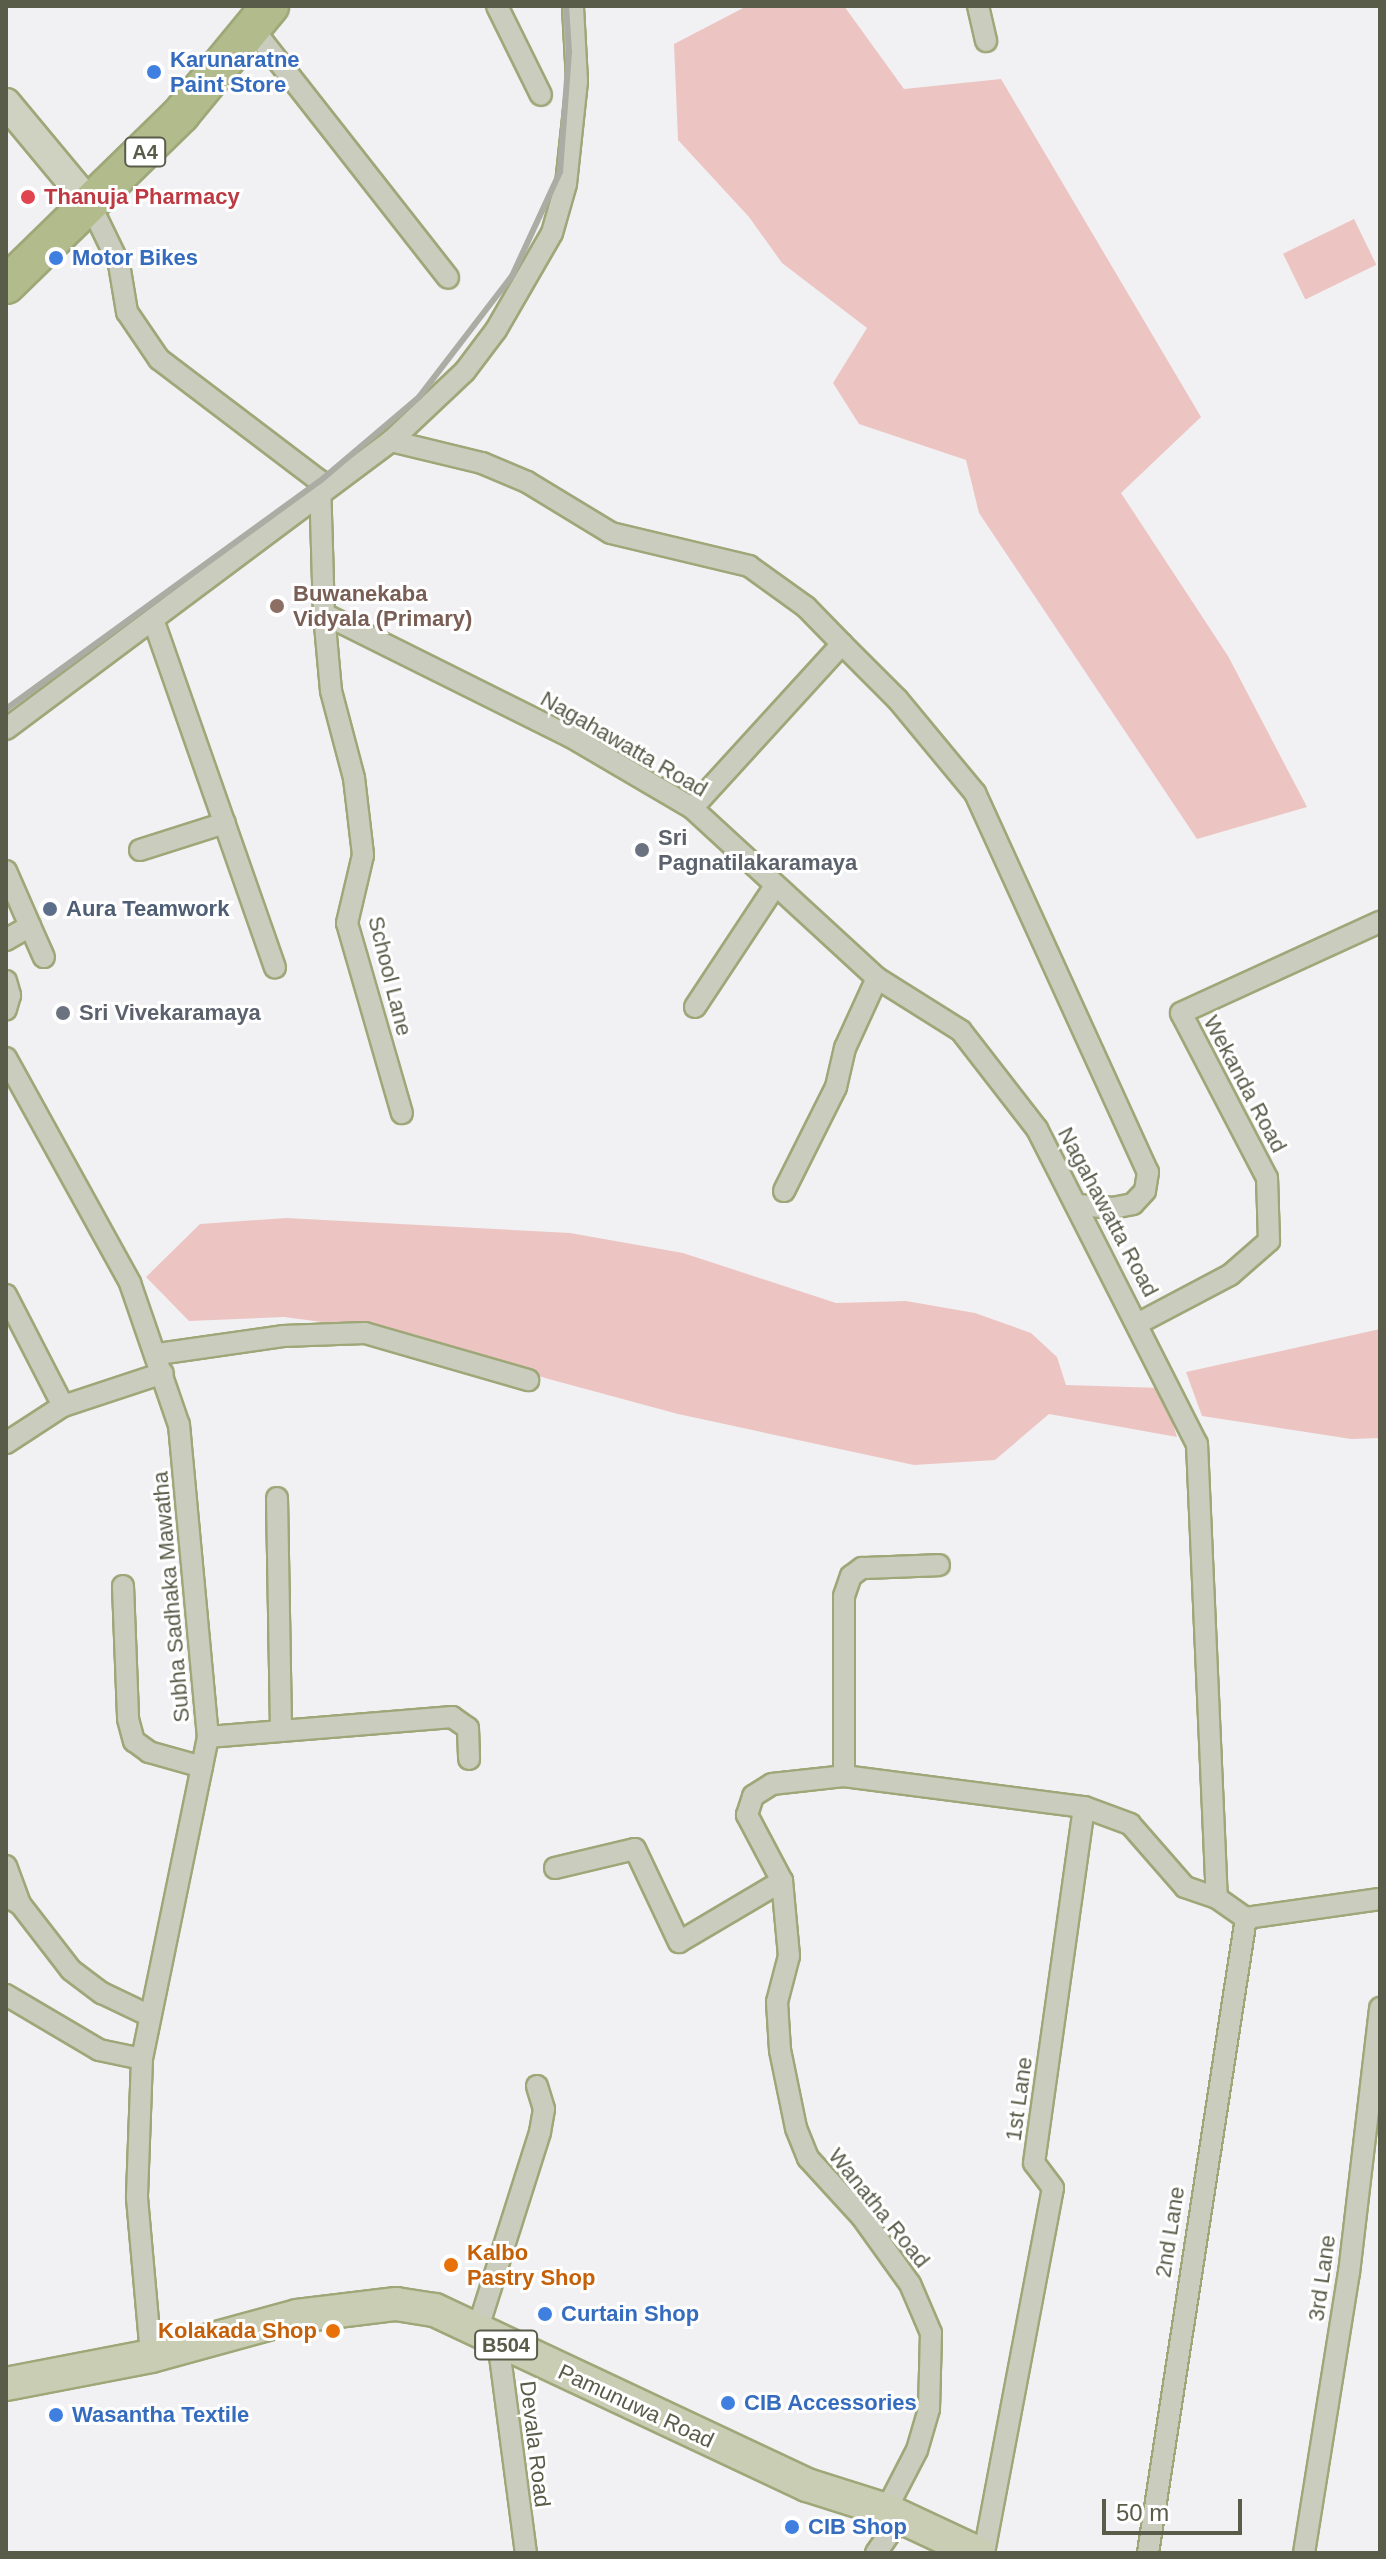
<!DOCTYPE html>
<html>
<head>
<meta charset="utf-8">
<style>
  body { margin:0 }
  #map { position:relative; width:1386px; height:2559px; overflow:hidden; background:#f1f1f3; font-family:Arial,sans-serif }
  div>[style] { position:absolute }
  .green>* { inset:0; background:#ecc5c3; transform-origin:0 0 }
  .roads { filter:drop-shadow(2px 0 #9ea778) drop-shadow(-2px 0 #9ea778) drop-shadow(0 2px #9ea778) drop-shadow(0 -2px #9ea778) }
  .street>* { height:20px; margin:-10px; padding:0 10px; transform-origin:10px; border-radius:10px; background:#caccbd }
  .secondary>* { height:28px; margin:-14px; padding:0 14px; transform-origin:14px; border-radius:14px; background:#cfd2c0 }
  .primary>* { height:32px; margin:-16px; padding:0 16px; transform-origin:16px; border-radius:16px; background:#c8cdb3 }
  .highway>* { height:36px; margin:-18px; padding:0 18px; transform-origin:18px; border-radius:18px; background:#b2bb8c }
  .rail>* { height:6px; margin:-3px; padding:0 3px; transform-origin:3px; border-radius:3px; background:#abada4 }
  .dots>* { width:22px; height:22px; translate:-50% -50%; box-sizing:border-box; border:4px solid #fff; border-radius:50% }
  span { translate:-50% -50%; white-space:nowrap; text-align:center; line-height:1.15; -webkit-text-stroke:6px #fff; paint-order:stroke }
  .shield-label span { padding:2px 6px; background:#fff; border:2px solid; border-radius:6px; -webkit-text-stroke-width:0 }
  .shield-label { font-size:20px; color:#5a5c4a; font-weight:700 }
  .shop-label { font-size:22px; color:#366cbe; font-weight:700 }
  .left { translate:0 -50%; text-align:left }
  .health-label { font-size:22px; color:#be3a42; font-weight:700 }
  .education-label { font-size:22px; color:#785e54; font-weight:700 }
  .street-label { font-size:22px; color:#5a5c4a }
  .worship-label { font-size:22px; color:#5b616d; font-weight:700 }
  .service-label { font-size:22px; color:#4e5e75; font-weight:700 }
  .food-label { font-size:22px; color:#c56008; font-weight:700 }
  .right { translate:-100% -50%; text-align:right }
  .frame { position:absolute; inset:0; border:8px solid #5a5c4a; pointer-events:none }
  .scale { position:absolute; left:1102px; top:2499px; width:140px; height:36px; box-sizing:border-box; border:4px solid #5a5c4a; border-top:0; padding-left:10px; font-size:24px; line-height:28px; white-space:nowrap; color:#5a5c4a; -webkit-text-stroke:6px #fff; paint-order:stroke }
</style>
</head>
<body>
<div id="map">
  <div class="green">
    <div style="clip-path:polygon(747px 6px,844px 6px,904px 89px,1001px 79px,1201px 417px,1121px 493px,1228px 656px,1307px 807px,1197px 839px,979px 513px,966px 460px,859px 424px,833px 383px,867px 328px,782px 263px,749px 217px,678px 140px,674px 44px)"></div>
    <div style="left:1354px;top:219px;width:51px;height:79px;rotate:64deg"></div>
    <div style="clip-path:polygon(286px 1218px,570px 1233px,683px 1253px,836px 1303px,906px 1301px,975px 1313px,1031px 1333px,1057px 1357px,1066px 1385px,1162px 1388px,1177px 1437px,1049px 1414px,995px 1460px,914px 1465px,678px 1414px,545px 1378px,413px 1334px,284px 1317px,189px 1321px,146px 1277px,200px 1224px)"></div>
    <div style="clip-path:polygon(1380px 1329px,1380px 1438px,1351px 1439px,1202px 1416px,1186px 1372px)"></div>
  </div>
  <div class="roads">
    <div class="street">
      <div style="left:497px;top:6px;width:99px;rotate:63.7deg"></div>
      <div style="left:978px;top:6px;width:36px;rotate:77deg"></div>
      <div style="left:253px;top:29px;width:316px;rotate:51.9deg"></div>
      <div style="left:90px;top:204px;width:67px;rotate:64.2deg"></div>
      <div style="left:119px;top:264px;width:49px;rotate:80.5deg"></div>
      <div style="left:127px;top:312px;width:57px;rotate:55.8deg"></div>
      <div style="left:159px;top:359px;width:202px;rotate:37.2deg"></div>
      <div style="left:320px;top:481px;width:133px;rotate:88.3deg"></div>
      <div style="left:324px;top:614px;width:276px;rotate:26.5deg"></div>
      <div style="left:571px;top:737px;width:140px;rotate:30.4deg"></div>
      <div style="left:692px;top:808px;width:251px;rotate:42.6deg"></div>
      <div style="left:877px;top:978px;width:99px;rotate:32.2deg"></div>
      <div style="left:961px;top:1031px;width:124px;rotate:52.2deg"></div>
      <div style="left:1037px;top:1129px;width:353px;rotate:63.1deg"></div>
      <div style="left:1197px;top:1444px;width:454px;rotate:87.5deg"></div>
      <div style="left:1217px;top:1898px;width:35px;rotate:35deg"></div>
      <div style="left:391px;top:441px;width:94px;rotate:13.6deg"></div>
      <div style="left:482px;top:463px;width:49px;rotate:22.9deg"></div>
      <div style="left:527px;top:482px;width:98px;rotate:31.3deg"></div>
      <div style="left:611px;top:533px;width:142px;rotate:13.4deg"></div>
      <div style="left:749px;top:566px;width:70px;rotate:35.7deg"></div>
      <div style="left:806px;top:607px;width:52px;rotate:45.8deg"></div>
      <div style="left:842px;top:644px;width:222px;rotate:132.4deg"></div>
      <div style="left:324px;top:614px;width:77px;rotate:84.8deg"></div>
      <div style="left:331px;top:691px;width:90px;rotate:75.2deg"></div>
      <div style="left:354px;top:778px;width:78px;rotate:83.3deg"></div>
      <div style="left:363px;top:855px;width:70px;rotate:103.2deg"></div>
      <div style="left:347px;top:923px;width:198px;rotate:73.9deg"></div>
      <div style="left:154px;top:622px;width:366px;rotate:70.7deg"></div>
      <div style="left:842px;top:644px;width:79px;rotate:45deg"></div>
      <div style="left:898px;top:700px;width:121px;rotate:50.4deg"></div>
      <div style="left:975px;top:793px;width:417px;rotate:65.5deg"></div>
      <div style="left:1148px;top:1172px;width:19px;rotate:99deg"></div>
      <div style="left:1145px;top:1191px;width:18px;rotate:133deg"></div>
      <div style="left:1133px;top:1204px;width:20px;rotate:169deg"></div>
      <div style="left:1113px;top:1208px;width:35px;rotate:-175deg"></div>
      <div style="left:6px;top:729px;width:481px;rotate:-36.8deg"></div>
      <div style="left:391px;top:441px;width:102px;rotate:-43.4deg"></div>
      <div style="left:465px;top:371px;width:51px;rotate:-52.9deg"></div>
      <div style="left:496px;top:330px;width:112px;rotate:-60deg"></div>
      <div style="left:552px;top:233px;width:51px;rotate:-74.1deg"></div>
      <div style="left:566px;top:184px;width:104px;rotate:-83.9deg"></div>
      <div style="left:577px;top:81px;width:75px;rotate:-93.1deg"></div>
      <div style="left:140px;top:850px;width:89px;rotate:-17.6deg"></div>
      <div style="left:6px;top:871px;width:60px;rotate:66.4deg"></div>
      <div style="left:30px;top:926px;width:28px;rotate:150deg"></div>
      <div style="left:30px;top:926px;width:34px;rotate:66deg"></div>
      <div style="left:6px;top:981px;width:15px;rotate:74deg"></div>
      <div style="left:10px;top:995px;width:15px;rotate:106deg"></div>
      <div style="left:695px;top:1007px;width:145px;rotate:-56.5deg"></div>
      <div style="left:6px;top:1058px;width:257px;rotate:61.1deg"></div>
      <div style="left:130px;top:1283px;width:150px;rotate:71deg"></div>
      <div style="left:179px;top:1425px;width:313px;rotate:84.7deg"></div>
      <div style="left:208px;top:1737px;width:329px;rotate:101.6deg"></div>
      <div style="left:142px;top:2059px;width:139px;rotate:92.1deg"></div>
      <div style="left:137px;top:2198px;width:159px;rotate:84.9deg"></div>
      <div style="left:784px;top:1191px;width:116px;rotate:-63.4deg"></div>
      <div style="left:836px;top:1087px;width:40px;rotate:-77deg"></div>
      <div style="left:845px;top:1048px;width:77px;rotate:-65.4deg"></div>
      <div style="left:6px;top:1295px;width:125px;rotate:62.8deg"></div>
      <div style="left:1139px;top:1323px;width:103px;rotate:-27.8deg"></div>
      <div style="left:1230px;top:1275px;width:52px;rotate:-41.1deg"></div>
      <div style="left:1269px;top:1241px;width:63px;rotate:-91.8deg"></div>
      <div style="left:1267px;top:1178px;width:186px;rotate:-117.5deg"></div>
      <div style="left:1181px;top:1013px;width:219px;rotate:-24.6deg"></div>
      <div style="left:158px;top:1354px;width:126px;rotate:-8.2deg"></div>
      <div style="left:283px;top:1336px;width:82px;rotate:-2.1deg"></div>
      <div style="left:365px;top:1333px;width:170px;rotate:16.1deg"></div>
      <div style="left:6px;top:1443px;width:68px;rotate:-33deg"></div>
      <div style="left:63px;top:1406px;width:105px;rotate:-18.3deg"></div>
      <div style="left:277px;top:1498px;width:233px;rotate:89deg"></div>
      <div style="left:123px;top:1586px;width:133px;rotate:87.8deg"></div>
      <div style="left:128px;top:1719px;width:23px;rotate:75deg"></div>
      <div style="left:134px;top:1741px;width:19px;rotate:36deg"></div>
      <div style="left:149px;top:1752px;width:55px;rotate:15.8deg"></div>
      <div style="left:208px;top:1737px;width:245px;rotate:-4.7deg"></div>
      <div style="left:452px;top:1717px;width:19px;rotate:35deg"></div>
      <div style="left:468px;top:1728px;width:31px;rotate:88deg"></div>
      <div style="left:844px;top:1776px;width:180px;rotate:-90deg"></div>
      <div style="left:844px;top:1596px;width:21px;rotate:-71deg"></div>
      <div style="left:851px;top:1576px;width:14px;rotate:-36deg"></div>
      <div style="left:862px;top:1568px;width:77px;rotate:-2.2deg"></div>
      <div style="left:6px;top:1866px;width:40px;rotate:69.8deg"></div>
      <div style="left:555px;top:1868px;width:82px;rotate:-13.4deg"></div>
      <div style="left:635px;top:1849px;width:103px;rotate:64.7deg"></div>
      <div style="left:679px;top:1942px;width:120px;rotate:-30.6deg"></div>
      <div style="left:6px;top:1896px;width:16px;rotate:30deg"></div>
      <div style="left:20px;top:1904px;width:83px;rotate:52.3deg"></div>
      <div style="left:71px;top:1970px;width:39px;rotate:37deg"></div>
      <div style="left:102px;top:1993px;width:51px;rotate:25.6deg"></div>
      <div style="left:1246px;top:1918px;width:135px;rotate:-8.1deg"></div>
      <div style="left:6px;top:1995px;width:108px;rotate:30.6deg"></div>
      <div style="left:99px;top:2050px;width:44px;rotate:11.8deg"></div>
      <div style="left:477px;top:2331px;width:209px;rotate:-72.4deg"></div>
      <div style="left:540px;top:2132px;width:23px;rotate:-80deg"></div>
      <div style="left:544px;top:2109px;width:24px;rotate:-107deg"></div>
      <div style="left:498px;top:2341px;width:214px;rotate:82.5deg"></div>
      <div style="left:886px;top:2510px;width:68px;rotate:-62.7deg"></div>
      <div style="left:917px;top:2450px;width:43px;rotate:-73.7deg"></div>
      <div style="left:929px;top:2409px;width:76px;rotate:-88.5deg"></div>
      <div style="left:931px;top:2333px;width:53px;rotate:-113.2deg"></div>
      <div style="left:910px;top:2284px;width:82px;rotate:-125.6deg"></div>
      <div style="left:862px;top:2217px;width:80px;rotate:-132.5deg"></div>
      <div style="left:808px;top:2158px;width:32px;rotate:-112deg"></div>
      <div style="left:796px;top:2128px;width:80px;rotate:-101.6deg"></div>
      <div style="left:780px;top:2050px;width:48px;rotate:-93.6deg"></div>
      <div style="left:777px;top:2002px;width:48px;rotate:-75.4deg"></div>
      <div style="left:789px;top:1956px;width:75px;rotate:-95.3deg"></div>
      <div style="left:782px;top:1881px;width:75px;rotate:-117.9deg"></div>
      <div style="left:747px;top:1815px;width:20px;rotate:-72deg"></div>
      <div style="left:753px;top:1796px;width:22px;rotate:-32deg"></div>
      <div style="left:772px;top:1784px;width:72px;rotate:-6.3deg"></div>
      <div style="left:844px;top:1776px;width:242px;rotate:7.4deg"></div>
      <div style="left:876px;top:2553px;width:44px;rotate:-55.2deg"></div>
      <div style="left:984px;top:2553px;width:371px;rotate:-79.3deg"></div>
      <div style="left:1053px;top:2188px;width:31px;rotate:-127deg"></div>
      <div style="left:1034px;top:2163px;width:359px;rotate:-82deg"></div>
      <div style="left:1084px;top:1807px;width:49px;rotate:20.3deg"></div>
      <div style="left:1130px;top:1824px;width:84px;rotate:48.9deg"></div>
      <div style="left:1185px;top:1887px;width:34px;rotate:19deg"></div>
      <div style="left:1148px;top:2553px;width:643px;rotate:-81.23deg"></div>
      <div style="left:1304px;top:2553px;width:284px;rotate:-80.9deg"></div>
      <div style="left:1349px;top:2273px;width:267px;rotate:-83.3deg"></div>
    </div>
    <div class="secondary">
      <div style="left:6px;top:103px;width:131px;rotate:50.3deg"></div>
    </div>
    <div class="primary">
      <div style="left:6px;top:2384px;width:148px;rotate:-10.9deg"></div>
      <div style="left:151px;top:2356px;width:151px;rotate:-15.3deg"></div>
      <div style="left:297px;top:2316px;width:100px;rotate:-6.9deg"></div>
      <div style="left:396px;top:2304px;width:39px;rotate:9deg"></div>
      <div style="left:435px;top:2310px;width:411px;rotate:25.2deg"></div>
      <div style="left:807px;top:2485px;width:83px;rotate:17.6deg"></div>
      <div style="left:886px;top:2510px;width:102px;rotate:25.1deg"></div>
    </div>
    <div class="highway">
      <div style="left:6px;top:285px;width:245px;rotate:-44.3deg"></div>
      <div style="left:181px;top:114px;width:140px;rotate:-50.5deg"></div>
    </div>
  </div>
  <div class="rail">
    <div style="left:6px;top:709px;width:388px;rotate:-36deg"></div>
    <div style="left:320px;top:481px;width:130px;rotate:-40.3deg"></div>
    <div style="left:419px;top:397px;width:153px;rotate:-52.5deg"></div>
    <div style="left:512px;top:276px;width:115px;rotate:-65.2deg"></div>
    <div style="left:560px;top:172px;width:120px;rotate:-85.7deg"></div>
    <div style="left:569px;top:52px;width:46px;rotate:-93.7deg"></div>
  </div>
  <div class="dots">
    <div style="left:154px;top:72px;background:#3f7fe0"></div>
    <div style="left:28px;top:197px;background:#e0444e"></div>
    <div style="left:56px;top:258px;background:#3f7fe0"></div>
    <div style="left:277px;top:606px;background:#8d6e63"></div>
    <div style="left:642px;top:850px;background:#6b7280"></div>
    <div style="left:50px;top:909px;background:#5c6f8a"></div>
    <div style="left:63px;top:1013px;background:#6b7280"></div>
    <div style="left:451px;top:2265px;background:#e8710a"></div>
    <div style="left:545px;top:2314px;background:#3f7fe0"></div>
    <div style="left:333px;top:2331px;background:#e8710a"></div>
    <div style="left:728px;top:2403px;background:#3f7fe0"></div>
    <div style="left:56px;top:2415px;background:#3f7fe0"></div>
    <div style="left:792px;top:2527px;background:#3f7fe0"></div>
  </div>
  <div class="shield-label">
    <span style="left:145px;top:152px">A4</span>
    <span style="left:506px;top:2345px">B504</span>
  </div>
  <div class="shop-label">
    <span class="left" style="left:170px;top:72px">Karunaratne<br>Paint Store</span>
    <span class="left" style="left:72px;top:258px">Motor Bikes</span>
    <span class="left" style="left:561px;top:2314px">Curtain Shop</span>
    <span class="left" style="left:744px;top:2403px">CIB Accessories</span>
    <span class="left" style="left:72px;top:2415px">Wasantha Textile</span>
    <span class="left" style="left:808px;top:2527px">CIB Shop</span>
  </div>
  <div class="health-label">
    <span class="left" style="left:44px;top:197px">Thanuja Pharmacy</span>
  </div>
  <div class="education-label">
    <span class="left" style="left:293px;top:606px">Buwanekaba<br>Vidyala (Primary)</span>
  </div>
  <div class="street-label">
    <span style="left:624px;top:744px;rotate:30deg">Nagahawatta Road</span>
    <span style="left:390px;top:976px;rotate:76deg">School Lane</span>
    <span style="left:1245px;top:1084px;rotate:62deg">Wekanda Road</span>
    <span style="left:1108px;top:1212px;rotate:62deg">Nagahawatta Road</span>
    <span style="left:171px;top:1597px;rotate:-95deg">Subha Sadhaka Mawatha</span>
    <span style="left:1019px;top:2099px;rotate:-82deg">1st Lane</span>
    <span style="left:879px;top:2208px;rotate:51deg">Wanatha Road</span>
    <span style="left:1170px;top:2232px;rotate:-81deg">2nd Lane</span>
    <span style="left:1322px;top:2278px;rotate:-82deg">3rd Lane</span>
    <span style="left:636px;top:2406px;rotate:25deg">Pamunuwa Road</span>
    <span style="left:535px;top:2444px;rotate:83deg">Devala Road</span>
  </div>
  <div class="worship-label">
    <span class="left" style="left:658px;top:850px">Sri<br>Pagnatilakaramaya</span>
    <span class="left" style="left:79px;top:1013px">Sri Vivekaramaya</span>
  </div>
  <div class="service-label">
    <span class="left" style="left:66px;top:909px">Aura Teamwork</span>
  </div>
  <div class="food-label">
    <span class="left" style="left:467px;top:2265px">Kalbo<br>Pastry Shop</span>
    <span class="right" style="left:317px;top:2331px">Kolakada Shop</span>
  </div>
  <div class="frame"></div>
  <div class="scale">50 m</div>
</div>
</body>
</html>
